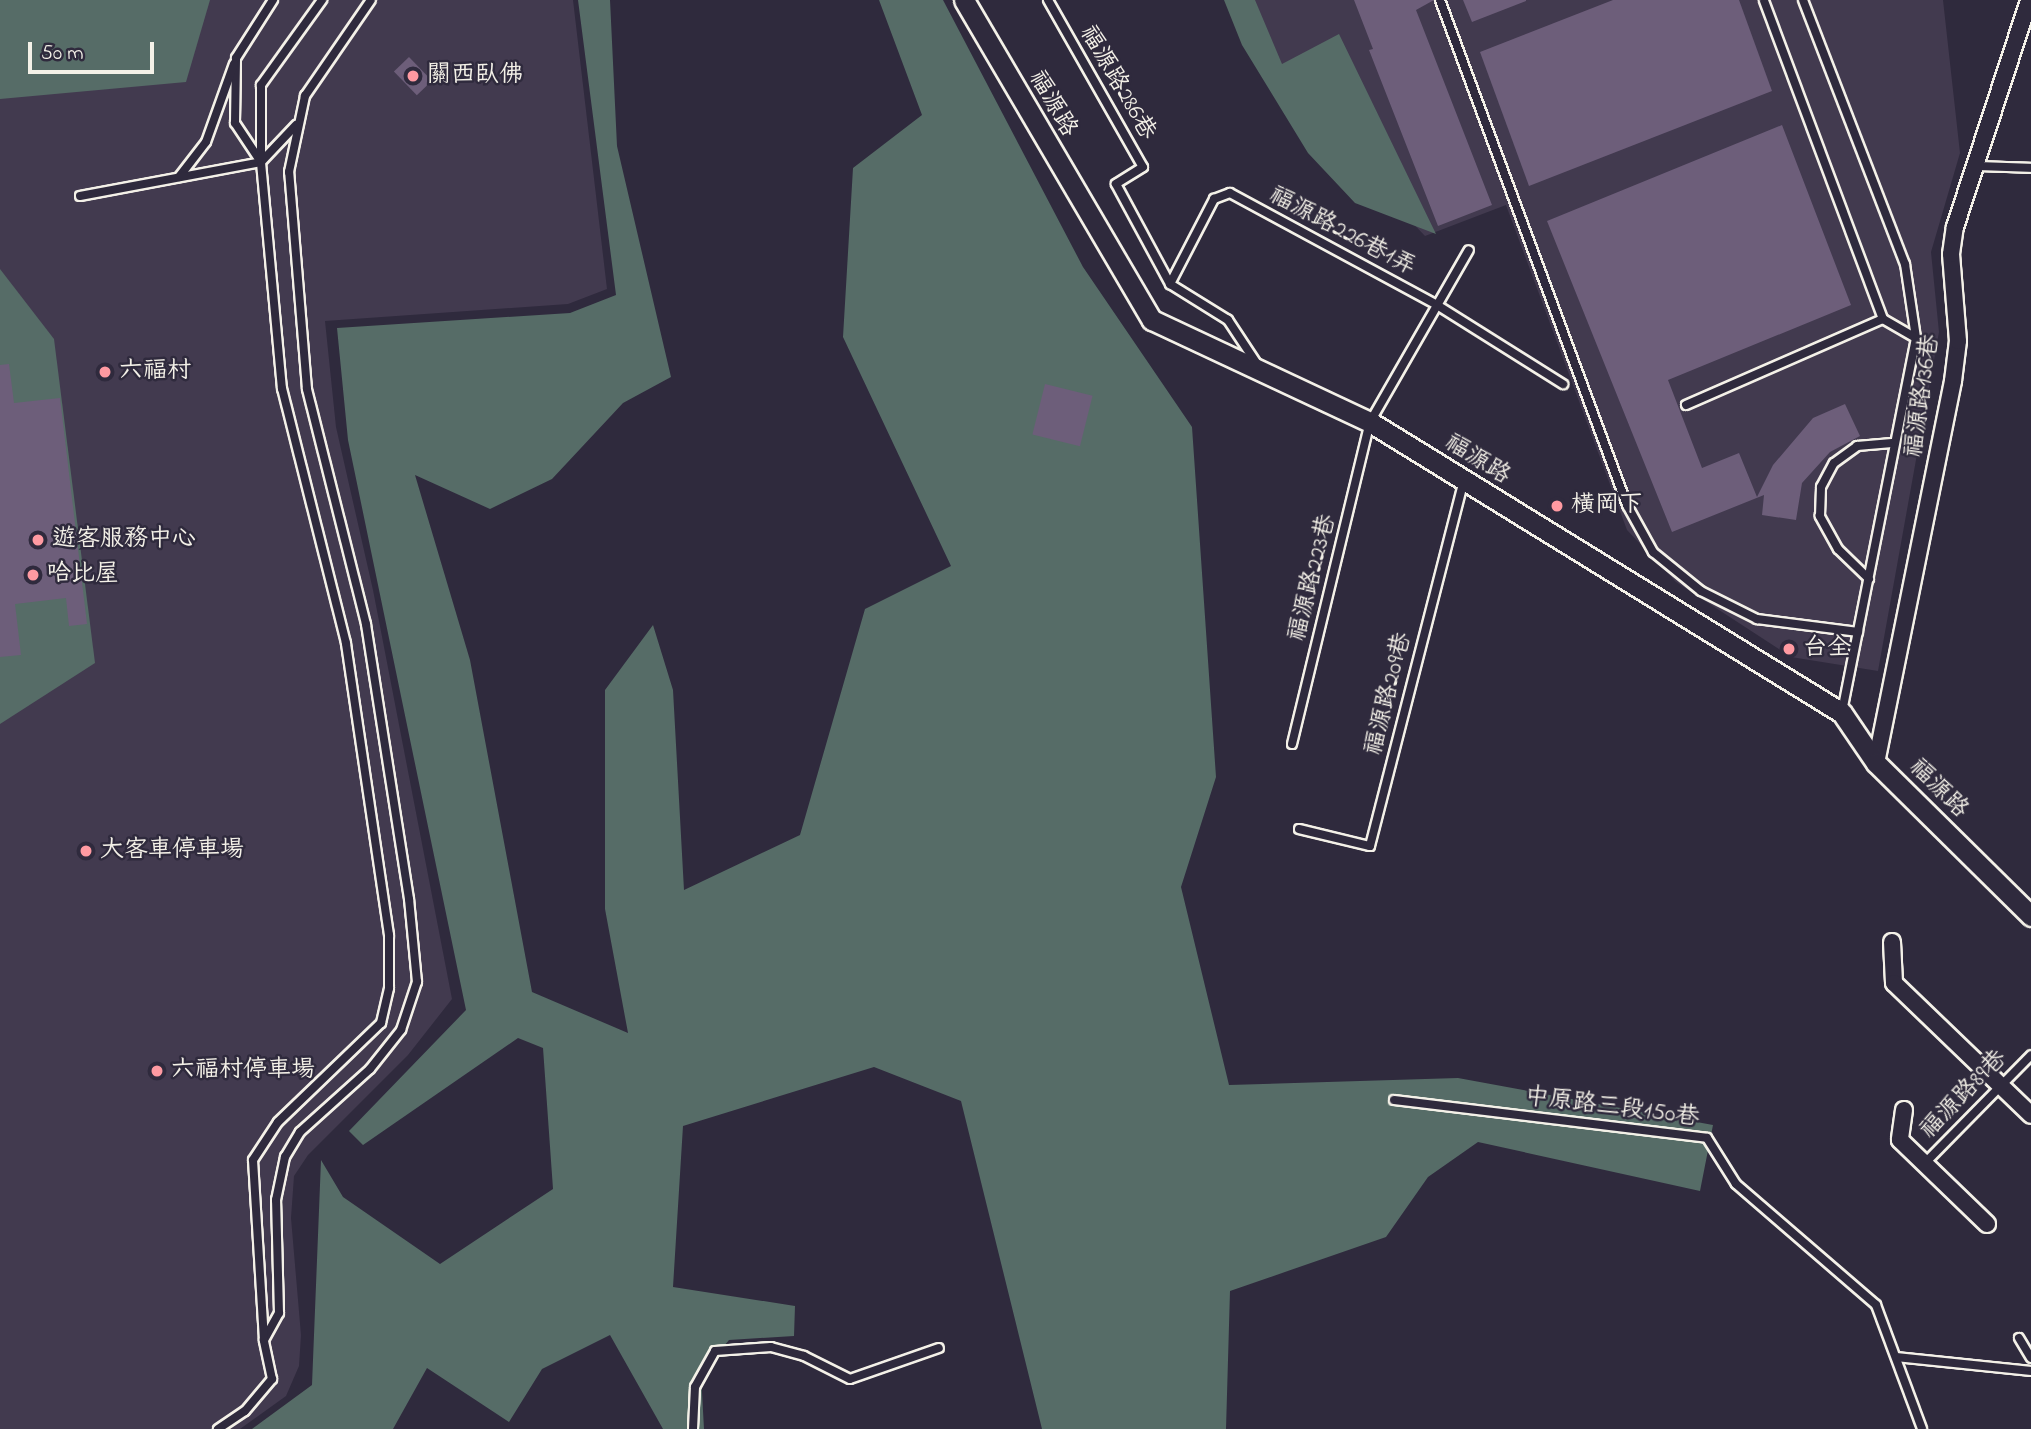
<!DOCTYPE html>
<html>
<head>
<meta charset="utf-8">
<style>
  body { margin:0 }
  #map { position:relative; width:2031px; height:1429px; overflow:hidden; background:#2f2a3d; font-family:"Indie Flower","LXGW WenKai TC",sans-serif }
  div>[style] { position:absolute }
  .built>* { inset:0; background:#423a4f }
  .green>* { inset:0; background:#566c67 }
  .building>* { inset:0; background:#6d5e7a; transform-origin:0 0 }
  .roads { filter:drop-shadow(2px 0 #f4f1e8) drop-shadow(-2px 0 #f4f1e8) drop-shadow(0 2px #f4f1e8) drop-shadow(0 -2px #f4f1e8) }
  .service>* { height:8px; margin:-4px; padding:0 4px; transform-origin:4px; border-radius:4px; background:#2f2a3d }
  .minor>* { height:16px; margin:-8px; padding:0 8px; transform-origin:8px; border-radius:8px; background:#2f2a3d }
  .tertiary>* { height:19px; margin:-9.5px; padding:0 9.5px; transform-origin:9.5px; border-radius:9.5px; background:#2f2a3d }
  .dots>* { width:19px; height:19px; translate:-50% -50%; box-sizing:border-box; border:4px solid #2f2a3d; border-radius:50% }
  span { translate:-50% -50%; white-space:nowrap; text-align:center; line-height:1.15; -webkit-text-stroke:5px #2f2a3d; paint-order:stroke }
  .poi-label { font-size:24px; color:#f4f1e8 }
  .left { translate:0 -50%; text-align:left }
  .street-label { font-size:24px; color:#f4f1e8 }
  .scale { position:absolute; left:28px; top:42px; width:126px; height:32px; box-sizing:border-box; border:4px solid #f4f1e8; border-top:0; padding-left:9px; font-size:21px; line-height:24px; white-space:nowrap; color:#f4f1e8; -webkit-text-stroke:5px #2f2a3d; paint-order:stroke }
</style>
</head>
<body>
<div id="map">
  <div class="built">
    <div style="clip-path:polygon(0 0,573px 0,607px 289px,568px 304px,325px 321px,336px 427px,373px 590px,452px 999px,408px 1055px,308px 1155px,294px 1176px,291px 1218px,301px 1335px,299px 1366px,286px 1396px,240px 1429px,0 1429px)"></div>
    <div style="clip-path:polygon(1239px 0,1943px 0,1960px 153px,1931px 252px,1939px 332px,1878px 671px,1791px 657px,1676px 582px,1627px 530px,1506px 205px,1425px 236px,1273px 77px)"></div>
  </div>
  <div class="green">
    <div style="clip-path:polygon(0 0,210px 0,186px 82px,0 99px)"></div>
    <div style="clip-path:polygon(578px 0,610px 0,617px 146px,671px 377px,623px 403px,552px 479px,490px 509px,415px 475px,470px 660px,532px 992px,628px 1033px,605px 909px,605px 690px,653px 625px,673px 690px,684px 890px,800px 835px,865px 609px,951px 566px,843px 337px,853px 168px,922px 115px,879px 0,943px 0,1083px 267px,1192px 427px,1216px 777px,1181px 887px,1229px 1085px,1458px 1078px,1713px 1125px,1700px 1191px,1478px 1142px,1428px 1177px,1386px 1237px,1230px 1291px,1226px 1429px,1042px 1429px,961px 1101px,874px 1067px,683px 1126px,673px 1287px,795px 1306px,794px 1336px,729px 1340px,701px 1374px,704px 1429px,663px 1429px,610px 1335px,542px 1369px,509px 1422px,427px 1368px,393px 1429px,252px 1429px,312px 1385px,321px 1160px,343px 1197px,440px 1264px,553px 1189px,543px 1048px,518px 1038px,363px 1145px,349px 1131px,466px 1010px,348px 440px,337px 328px,570px 313px,616px 295px)"></div>
    <div style="clip-path:polygon(1224px 0,1255px 0,1282px 64px,1339px 34px,1436px 234px,1355px 203px,1308px 153px,1242px 45px)"></div>
    <div style="clip-path:polygon(0 269px,54px 339px,95px 663px,0 724px)"></div>
  </div>
  <div class="building">
    <div style="clip-path:polygon(1354px 0,1434px 0,1416px 10px,1492px 205px,1438px 226px,1369px 50px,1373px 49px)"></div>
    <div style="clip-path:polygon(1463px 0,1526px 0,1526px 1px,1472px 22px)"></div>
    <div style="clip-path:polygon(1613px 0,1739px 0,1772px 91px,1529px 186px,1480px 52px)"></div>
    <div style="left:409px;top:57px;width:33px;height:21px;rotate:46deg"></div>
    <div style="clip-path:polygon(1782px 125px,1851px 305px,1668px 380px,1702px 468px,1739px 453px,1757px 497px,1773px 465px,1813px 418px,1845px 404px,1860px 436px,1830px 452px,1802px 483px,1796px 520px,1762px 515px,1764px 495px,1672px 532px,1547px 221px)"></div>
    <div style="clip-path:polygon(9px 364px,14px 403px,60px 398px,87px 624px,69px 626px,66px 598px,15px 604px,21px 655px,0 657px,0 365px)"></div>
    <div style="left:1045px;top:384px;width:49px;height:52px;rotate:14deg"></div>
  </div>
  <div class="roads">
    <div class="service">
      <div style="left:1048px;top:0;width:192px;rotate:60.4deg"></div>
      <div style="left:1143px;top:167px;width:32px;rotate:148deg"></div>
      <div style="left:1116px;top:184px;width:114px;rotate:61.6deg"></div>
      <div style="left:1440px;top:0;width:539px;rotate:69.68deg"></div>
      <div style="left:1627px;top:505px;width:54px;rotate:61deg"></div>
      <div style="left:1653px;top:552px;width:62px;rotate:39.1deg"></div>
      <div style="left:1701px;top:591px;width:63px;rotate:26.6deg"></div>
      <div style="left:1757px;top:619px;width:102px;rotate:7.3deg"></div>
      <div style="left:1803px;top:0;width:283px;rotate:68.9deg"></div>
      <div style="left:1905px;top:264px;width:75px;rotate:81.5deg"></div>
      <div style="left:1916px;top:338px;width:382px;rotate:101.2deg"></div>
      <div style="left:261px;top:162px;width:47px;rotate:-123.7deg"></div>
      <div style="left:235px;top:123px;width:65px;rotate:-89.1deg"></div>
      <div style="left:236px;top:58px;width:69px;rotate:-57.5deg"></div>
      <div style="left:1975px;top:166px;width:56px;rotate:2deg"></div>
      <div style="left:179px;top:177px;width:44px;rotate:-52.4deg"></div>
      <div style="left:206px;top:142px;width:83px;rotate:-70.3deg"></div>
      <div style="left:80px;top:196px;width:184px;rotate:-10.6deg"></div>
      <div style="left:261px;top:162px;width:51px;rotate:-46.6deg"></div>
      <div style="left:1883px;top:319px;width:38px;rotate:30deg"></div>
      <div style="left:1257px;top:364px;width:53px;rotate:-123.4deg"></div>
      <div style="left:1228px;top:320px;width:68px;rotate:-148.2deg"></div>
      <div style="left:1170px;top:284px;width:96px;rotate:-62.6deg"></div>
      <div style="left:1214px;top:199px;width:17px;rotate:-21deg"></div>
      <div style="left:1230px;top:193px;width:235px;rotate:28.4deg"></div>
      <div style="left:1437px;top:305px;width:149px;rotate:32.1deg"></div>
      <div style="left:1686px;top:405px;width:215px;rotate:-23.6deg"></div>
      <div style="left:1883px;top:319px;width:340px;rotate:-110.5deg"></div>
      <div style="left:1869px;top:579px;width:43px;rotate:-135.9deg"></div>
      <div style="left:1838px;top:549px;width:38px;rotate:-119deg"></div>
      <div style="left:1820px;top:516px;width:29px;rotate:-88deg"></div>
      <div style="left:1821px;top:487px;width:27px;rotate:-62deg"></div>
      <div style="left:1834px;top:463px;width:29px;rotate:-36deg"></div>
      <div style="left:1857px;top:446px;width:38px;rotate:-5deg"></div>
      <div style="left:1292px;top:744px;width:331px;rotate:-76.4deg"></div>
      <div style="left:1370px;top:422px;width:198px;rotate:-60.1deg"></div>
      <div style="left:1299px;top:829px;width:73px;rotate:13.5deg"></div>
      <div style="left:1370px;top:846px;width:377px;rotate:-75.6deg"></div>
      <div style="left:1394px;top:1100px;width:315px;rotate:6.9deg"></div>
      <div style="left:1707px;top:1138px;width:54px;rotate:57.8deg"></div>
      <div style="left:1736px;top:1184px;width:185px;rotate:40.8deg"></div>
      <div style="left:1876px;top:1305px;width:132px;rotate:69.6deg"></div>
      <div style="left:1925px;top:1163px;width:151px;rotate:-45.5deg"></div>
      <div style="left:2019px;top:1338px;width:23px;rotate:59deg"></div>
      <div style="left:264px;top:1340px;width:31px;rotate:-61deg"></div>
      <div style="left:279px;top:1313px;width:113px;rotate:-91.5deg"></div>
      <div style="left:276px;top:1200px;width:44px;rotate:-78.2deg"></div>
      <div style="left:285px;top:1157px;width:29px;rotate:-59deg"></div>
      <div style="left:300px;top:1132px;width:94px;rotate:-42deg"></div>
      <div style="left:370px;top:1069px;width:50px;rotate:-51.5deg"></div>
      <div style="left:401px;top:1030px;width:51px;rotate:-71.6deg"></div>
      <div style="left:417px;top:982px;width:83px;rotate:-95.5deg"></div>
      <div style="left:409px;top:899px;width:278px;rotate:-98.9deg"></div>
      <div style="left:366px;top:624px;width:242px;rotate:-104.1deg"></div>
      <div style="left:307px;top:389px;width:218px;rotate:-94.7deg"></div>
      <div style="left:289px;top:172px;width:78px;rotate:-78.1deg"></div>
      <div style="left:305px;top:96px;width:116px;rotate:-55.5deg"></div>
      <div style="left:1896px;top:1357px;width:136px;rotate:5.9deg"></div>
      <div style="left:218px;top:1429px;width:32px;rotate:-34deg"></div>
      <div style="left:245px;top:1411px;width:42px;rotate:-49.8deg"></div>
      <div style="left:272px;top:1379px;width:40px;rotate:-102deg"></div>
      <div style="left:264px;top:1340px;width:180px;rotate:-93.5deg"></div>
      <div style="left:253px;top:1160px;width:45px;rotate:-56.7deg"></div>
      <div style="left:278px;top:1122px;width:143px;rotate:-43.9deg"></div>
      <div style="left:381px;top:1023px;width:36px;rotate:-77deg"></div>
      <div style="left:389px;top:988px;width:53px;rotate:-90deg"></div>
      <div style="left:389px;top:935px;width:295px;rotate:-98.4deg"></div>
      <div style="left:346px;top:643px;width:262px;rotate:-104.1deg"></div>
      <div style="left:282px;top:389px;width:228px;rotate:-95.3deg"></div>
      <div style="left:261px;top:162px;width:77px;rotate:-90deg"></div>
      <div style="left:261px;top:85px;width:105px;rotate:-54.3deg"></div>
      <div style="left:693px;top:1429px;width:42px;rotate:-87.3deg"></div>
      <div style="left:695px;top:1387px;width:41px;rotate:-60.9deg"></div>
      <div style="left:715px;top:1351px;width:56px;rotate:-4.1deg"></div>
      <div style="left:771px;top:1347px;width:34px;rotate:15deg"></div>
      <div style="left:804px;top:1356px;width:51px;rotate:26.6deg"></div>
      <div style="left:850px;top:1379px;width:94px;rotate:-19.2deg"></div>
    </div>
    <div class="minor">
      <div style="left:1876px;top:763px;width:390px;rotate:-78.6deg"></div>
      <div style="left:1953px;top:381px;width:40px;rotate:-82.9deg"></div>
      <div style="left:1958px;top:341px;width:87px;rotate:-94.6deg"></div>
      <div style="left:1951px;top:254px;width:27px;rotate:-82deg"></div>
      <div style="left:1955px;top:227px;width:239px;rotate:-71.9deg"></div>
      <div style="left:1892px;top:942px;width:41px;rotate:87.2deg"></div>
      <div style="left:1894px;top:983px;width:190px;rotate:43.9deg"></div>
      <div style="left:1904px;top:1110px;width:30px;rotate:98deg"></div>
      <div style="left:1900px;top:1140px;width:121px;rotate:44deg"></div>
    </div>
    <div class="tertiary">
      <div style="left:964px;top:0;width:371px;rotate:59.6deg"></div>
      <div style="left:1152px;top:320px;width:241px;rotate:25.1deg"></div>
      <div style="left:1370px;top:422px;width:554px;rotate:31.65deg"></div>
      <div style="left:1842px;top:713px;width:60px;rotate:55.8deg"></div>
      <div style="left:1876px;top:763px;width:218px;rotate:44.6deg"></div>
    </div>
  </div>
  <div class="dots">
    <div style="left:413px;top:76px;background:#ff9aa2"></div>
    <div style="left:105px;top:372px;background:#ff9aa2"></div>
    <div style="left:1557px;top:506px;background:#ff9aa2"></div>
    <div style="left:38px;top:540px;background:#ff9aa2"></div>
    <div style="left:33px;top:575px;background:#ff9aa2"></div>
    <div style="left:1789px;top:649px;background:#ff9aa2"></div>
    <div style="left:86px;top:851px;background:#ff9aa2"></div>
    <div style="left:157px;top:1071px;background:#ff9aa2"></div>
  </div>
  <div class="poi-label">
    <span class="left" style="left:427px;top:76px">關西臥佛</span>
    <span class="left" style="left:119px;top:372px">六福村</span>
    <span class="left" style="left:1571px;top:506px">橫岡下</span>
    <span class="left" style="left:52px;top:540px">遊客服務中心</span>
    <span class="left" style="left:47px;top:575px">哈比屋</span>
    <span class="left" style="left:1803px;top:649px">台全</span>
    <span class="left" style="left:100px;top:851px">大客車停車場</span>
    <span class="left" style="left:171px;top:1071px">六福村停車場</span>
  </div>
  <div class="street-label">
    <span style="left:1117px;top:83px;rotate:60deg">福源路286巷</span>
    <span style="left:1052px;top:104px;rotate:60deg">福源路</span>
    <span style="left:1342px;top:232px;rotate:28deg">福源路226巷1弄</span>
    <span style="left:1923px;top:396px;rotate:-82deg">福源路136巷</span>
    <span style="left:1477px;top:460px;rotate:32deg">福源路</span>
    <span style="left:1313px;top:578px;rotate:-76deg">福源路223巷</span>
    <span style="left:1389px;top:694px;rotate:-76deg">福源路209巷</span>
    <span style="left:1938px;top:789px;rotate:45deg">福源路</span>
    <span style="left:1964px;top:1095px;rotate:-46deg">福源路89巷</span>
    <span style="left:1612px;top:1108px;rotate:7deg">中原路三段150巷</span>
  </div>
  <div class="scale">50 m</div>
</div>
</body>
</html>
